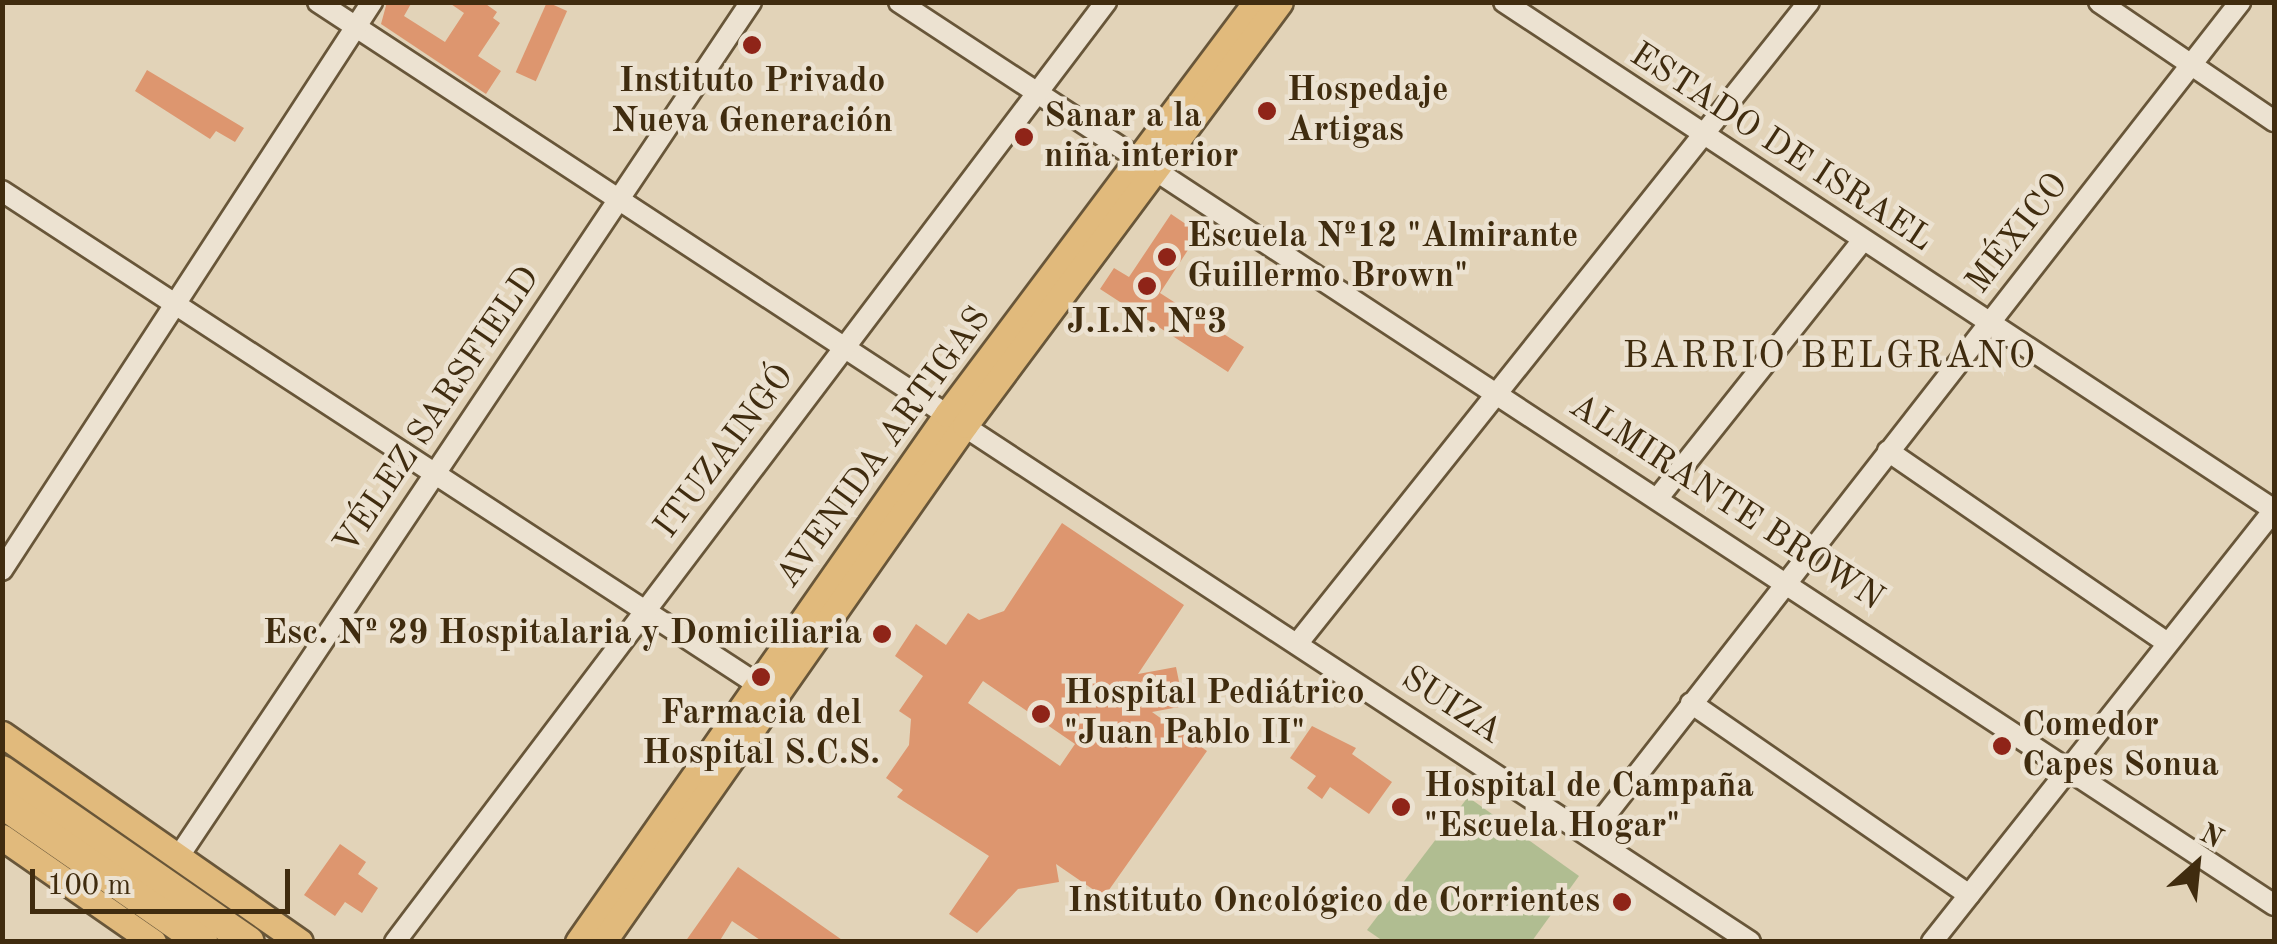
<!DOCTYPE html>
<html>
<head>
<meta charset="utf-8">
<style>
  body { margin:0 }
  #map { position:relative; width:2277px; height:944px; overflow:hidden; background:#e2d3b8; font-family:"Old Standard TT",serif }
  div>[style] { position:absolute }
  .green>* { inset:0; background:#b0bd91 }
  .building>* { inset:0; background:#dd966f; transform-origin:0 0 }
  .roads { filter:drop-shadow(2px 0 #685639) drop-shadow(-2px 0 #685639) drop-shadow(0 2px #685639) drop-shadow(0 -2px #685639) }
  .minor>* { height:20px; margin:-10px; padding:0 10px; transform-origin:10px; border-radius:10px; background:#ece2d1 }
  .major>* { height:25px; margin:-12.5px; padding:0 12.5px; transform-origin:12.5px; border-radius:12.5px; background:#e1ba7c }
  .highway>* { height:30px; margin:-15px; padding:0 15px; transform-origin:15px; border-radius:15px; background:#e1ba7c }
  .dots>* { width:28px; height:28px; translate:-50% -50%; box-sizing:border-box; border:5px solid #ece2d1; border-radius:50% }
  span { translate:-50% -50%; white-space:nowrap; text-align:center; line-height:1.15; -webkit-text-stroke:9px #ece2d1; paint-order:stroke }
  .poi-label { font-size:35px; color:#402c0f; font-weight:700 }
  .left { translate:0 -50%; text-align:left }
  .right { translate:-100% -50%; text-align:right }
  .street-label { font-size:35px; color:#402c0f }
  .neighbourhood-label { font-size:38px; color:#402c0f; letter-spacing:2.5px }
  .frame { position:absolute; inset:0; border:5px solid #402c0f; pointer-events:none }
  .north { position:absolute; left:2147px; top:814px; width:100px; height:100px; -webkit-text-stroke:8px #ece2d1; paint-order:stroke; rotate:27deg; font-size:28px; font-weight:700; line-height:40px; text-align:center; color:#402c0f }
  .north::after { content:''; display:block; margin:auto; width:35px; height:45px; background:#402c0f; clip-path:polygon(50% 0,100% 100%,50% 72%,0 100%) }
  .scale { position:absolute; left:30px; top:869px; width:260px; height:45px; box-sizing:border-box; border:5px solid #402c0f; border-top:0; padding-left:12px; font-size:30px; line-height:35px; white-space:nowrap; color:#402c0f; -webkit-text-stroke:8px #ece2d1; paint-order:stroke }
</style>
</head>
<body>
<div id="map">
  <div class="green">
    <div style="clip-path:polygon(1468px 797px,1579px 876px,1532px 941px,1383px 941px,1367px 930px)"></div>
  </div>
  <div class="building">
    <div style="clip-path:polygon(387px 2px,412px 2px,404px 16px,445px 42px,464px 13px,448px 2px,483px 2px,497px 12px,493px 18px,500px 23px,478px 56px,501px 71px,486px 94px,381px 24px)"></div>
    <div style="left:547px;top:2px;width:22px;height:77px;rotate:24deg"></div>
    <div style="clip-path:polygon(147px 70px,244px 128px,235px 142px,216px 131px,210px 139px,135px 91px)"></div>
    <div style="clip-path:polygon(1171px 214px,1199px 233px,1160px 293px,1244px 347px,1228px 372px,1100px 289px,1114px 268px,1129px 277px)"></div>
    <div style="clip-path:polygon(evenodd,1062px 523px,1184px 605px,1138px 674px,1176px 667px,1184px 706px,1152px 712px,1207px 751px,1104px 897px,1056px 864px,1059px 882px,1018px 889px,977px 933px,949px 914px,989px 856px,897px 797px,903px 790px,886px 778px,909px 745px,911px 719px,899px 711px,923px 676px,895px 656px,916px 624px,946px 645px,968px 613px,979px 620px,1004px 611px,1062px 523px,983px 681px,1075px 744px,1060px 766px,968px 703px,983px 681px)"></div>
    <div style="clip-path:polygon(1312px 726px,1356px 748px,1352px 754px,1392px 782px,1369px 814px,1330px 787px,1322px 799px,1307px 788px,1316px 776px,1290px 758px)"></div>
    <div style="clip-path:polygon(340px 844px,366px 862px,358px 874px,378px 888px,362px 913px,345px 902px,335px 916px,304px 895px)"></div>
    <div style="clip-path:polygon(738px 867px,845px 942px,763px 942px,732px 921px,719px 942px,685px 942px)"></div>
  </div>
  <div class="roads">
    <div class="minor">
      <div style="left:318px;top:2px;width:1713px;rotate:33.28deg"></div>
      <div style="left:899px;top:2px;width:1645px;rotate:33.29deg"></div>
      <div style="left:1504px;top:2px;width:922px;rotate:33.41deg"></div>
      <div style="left:2274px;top:510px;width:551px;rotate:128.37deg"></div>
      <div style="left:2099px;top:2px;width:212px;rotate:34.2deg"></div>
      <div style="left:2px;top:191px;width:902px;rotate:33.14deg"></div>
      <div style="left:1888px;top:451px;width:339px;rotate:34.5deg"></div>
      <div style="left:1657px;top:499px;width:330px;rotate:-51.5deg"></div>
      <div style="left:2px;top:570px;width:678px;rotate:-56.92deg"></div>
      <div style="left:1297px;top:644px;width:821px;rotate:-51.43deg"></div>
      <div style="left:1691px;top:703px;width:338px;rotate:34.6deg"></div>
      <div style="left:1590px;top:835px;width:1057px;rotate:-52.03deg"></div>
      <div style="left:179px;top:856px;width:1028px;rotate:-56.19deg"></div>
      <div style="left:395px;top:942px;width:1179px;rotate:-52.9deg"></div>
    </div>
    <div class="major">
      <div style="left:2px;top:734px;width:363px;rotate:34.9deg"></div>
      <div style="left:2px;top:837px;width:184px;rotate:34.8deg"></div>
      <div style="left:578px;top:942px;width:644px;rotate:-55.05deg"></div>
      <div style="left:947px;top:414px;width:515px;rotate:-53.13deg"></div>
      <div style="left:603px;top:942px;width:631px;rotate:-55deg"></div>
      <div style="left:965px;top:425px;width:527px;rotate:-53.33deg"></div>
    </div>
    <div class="highway">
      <div style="left:2px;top:771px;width:300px;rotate:34.7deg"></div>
      <div style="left:2px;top:803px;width:244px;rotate:34.8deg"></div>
    </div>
  </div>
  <div class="dots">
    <div style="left:752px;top:45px;background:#8f2418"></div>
    <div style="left:1267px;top:111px;background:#8f2418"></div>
    <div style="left:1024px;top:137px;background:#8f2418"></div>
    <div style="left:1167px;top:257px;background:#8f2418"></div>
    <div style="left:1147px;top:286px;background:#8f2418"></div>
    <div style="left:882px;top:634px;background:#8f2418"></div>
    <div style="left:761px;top:677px;background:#8f2418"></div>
    <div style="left:1041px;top:714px;background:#8f2418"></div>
    <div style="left:2002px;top:746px;background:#8f2418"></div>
    <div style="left:1401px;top:807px;background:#8f2418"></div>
    <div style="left:1622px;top:902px;background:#8f2418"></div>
  </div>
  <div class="poi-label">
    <span style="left:752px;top:102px">Instituto Privado<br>Nueva Generación</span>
    <span class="left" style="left:1287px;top:111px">Hospedaje<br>Artigas</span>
    <span class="left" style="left:1044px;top:137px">Sanar a la<br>niña interior</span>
    <span class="left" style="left:1187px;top:257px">Escuela Nº12 "Almirante<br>Guillermo Brown"</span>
    <span style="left:1147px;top:323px">J.I.N. Nº3</span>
    <span class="right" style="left:862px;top:634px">Esc. Nº 29 Hospitalaria y Domiciliaria</span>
    <span class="left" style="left:1064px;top:714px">Hospital Pediátrico<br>"Juan Pablo II"</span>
    <span style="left:761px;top:734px">Farmacia del<br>Hospital S.C.S.</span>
    <span class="left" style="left:2022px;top:746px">Comedor<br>Capes Sonua</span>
    <span class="left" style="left:1424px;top:807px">Hospital de Campaña<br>"Escuela Hogar"</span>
    <span class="right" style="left:1600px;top:902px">Instituto Oncológico de Corrientes</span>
  </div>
  <div class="street-label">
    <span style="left:1781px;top:148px;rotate:33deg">ESTADO DE ISRAEL</span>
    <span style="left:2018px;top:234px;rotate:-52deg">MÉXICO</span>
    <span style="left:438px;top:411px;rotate:-56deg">VÉLEZ SARSFIELD</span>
    <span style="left:884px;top:448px;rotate:-54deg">AVENIDA ARTIGAS</span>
    <span style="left:725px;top:452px;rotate:-53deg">ITUZAINGÓ</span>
    <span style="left:1726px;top:503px;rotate:33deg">ALMIRANTE BROWN</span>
    <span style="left:1451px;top:706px;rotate:33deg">SUIZA</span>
  </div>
  <div class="neighbourhood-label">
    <span style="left:1830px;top:358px">BARRIO BELGRANO</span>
  </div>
  <div class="frame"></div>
  <div class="north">N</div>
  <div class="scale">100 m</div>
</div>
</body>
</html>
